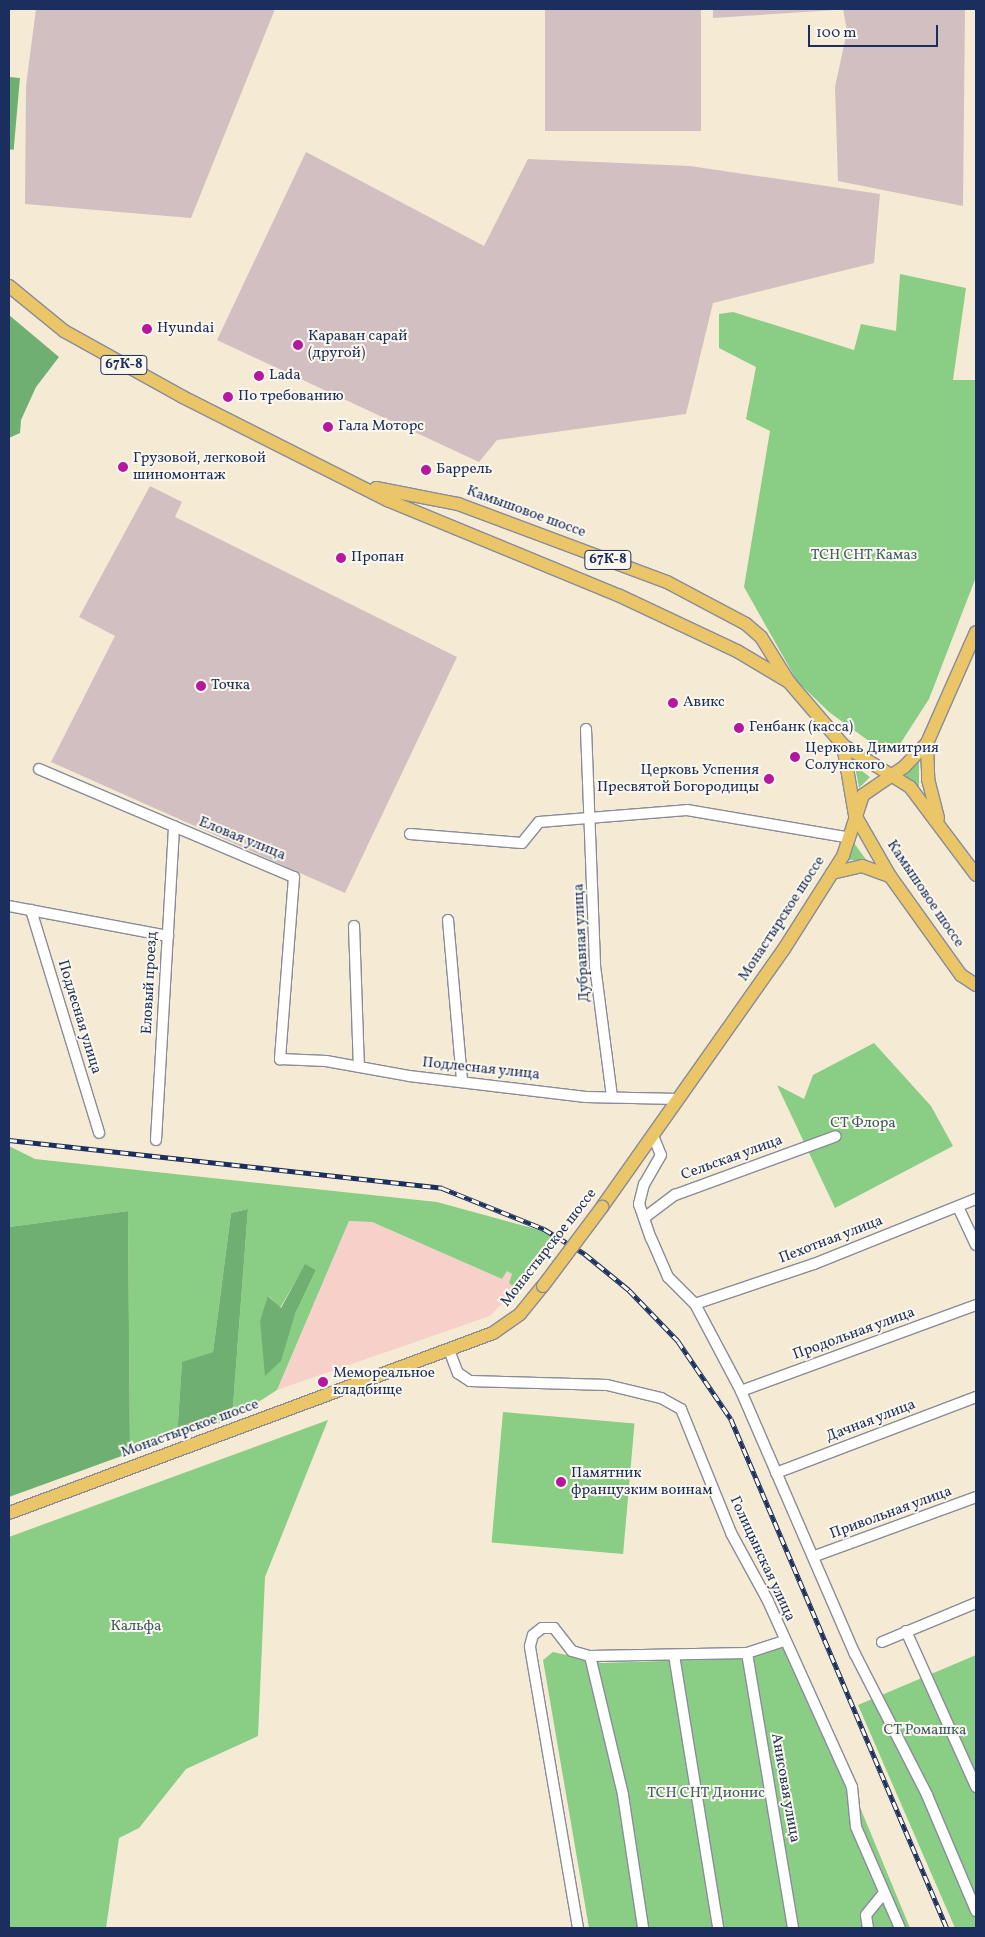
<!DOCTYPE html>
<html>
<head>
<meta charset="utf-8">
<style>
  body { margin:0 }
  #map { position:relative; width:985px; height:1937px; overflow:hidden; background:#f5ead4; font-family:Vollkorn,serif }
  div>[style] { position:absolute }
  .built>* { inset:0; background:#f7d1c9 }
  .industrial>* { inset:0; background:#d2bfc1; transform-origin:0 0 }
  .green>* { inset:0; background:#8acd85; transform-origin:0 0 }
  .forest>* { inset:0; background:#6fb072; transform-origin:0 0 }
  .roads { filter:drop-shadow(1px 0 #888c99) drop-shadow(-1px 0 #888c99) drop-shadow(0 1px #888c99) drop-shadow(0 -1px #888c99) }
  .minor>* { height:10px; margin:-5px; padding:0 5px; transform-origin:5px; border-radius:5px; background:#fff }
  .major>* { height:12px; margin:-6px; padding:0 6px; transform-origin:6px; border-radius:6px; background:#ebc669 }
  .rail>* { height:4.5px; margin-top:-2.25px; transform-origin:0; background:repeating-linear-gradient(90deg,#fbf7ec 0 8px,#1b2f5e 0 16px); box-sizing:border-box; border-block:1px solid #1b2f5e }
  .bridges { filter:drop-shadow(1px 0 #888c99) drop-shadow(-1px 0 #888c99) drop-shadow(0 1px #888c99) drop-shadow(0 -1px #888c99) }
  .major-bridge>* { height:12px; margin:-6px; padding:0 6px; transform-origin:6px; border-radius:6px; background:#ebc669 }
  .dots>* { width:14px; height:14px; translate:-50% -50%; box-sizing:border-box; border:2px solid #fbf7ec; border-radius:50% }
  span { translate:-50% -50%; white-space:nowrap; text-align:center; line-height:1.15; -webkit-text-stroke:4px #fbf7ec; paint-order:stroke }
  .shield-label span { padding:1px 4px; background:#fbf7ec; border:1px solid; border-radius:4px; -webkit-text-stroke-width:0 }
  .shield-label { font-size:14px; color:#1b2f5e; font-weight:700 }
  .poi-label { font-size:15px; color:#1b2f5e }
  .left { translate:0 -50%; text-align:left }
  .right { translate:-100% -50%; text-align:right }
  .street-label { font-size:15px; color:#1b2f5e }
  .park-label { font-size:15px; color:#3c5e6a }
  .frame { position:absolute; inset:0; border:10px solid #1b2f5e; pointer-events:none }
  .scale { position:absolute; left:808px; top:25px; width:130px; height:22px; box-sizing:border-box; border:2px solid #1b2f5e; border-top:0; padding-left:6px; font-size:15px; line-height:18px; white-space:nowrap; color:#1b2f5e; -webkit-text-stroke:4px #fbf7ec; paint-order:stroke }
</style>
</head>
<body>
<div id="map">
  <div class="built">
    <div style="clip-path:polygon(349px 1221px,371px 1222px,502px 1279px,507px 1271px,512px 1274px,509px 1283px,516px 1289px,490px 1316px,277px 1390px)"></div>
  </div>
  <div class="industrial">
    <div style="clip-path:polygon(36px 9px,275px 9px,191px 218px,25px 204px,26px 86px)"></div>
    <div style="left:545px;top:9px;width:156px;height:122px"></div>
    <div style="clip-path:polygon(713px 9px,835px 9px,835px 10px,713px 18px)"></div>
    <div style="clip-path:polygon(843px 9px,965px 9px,963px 206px,838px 181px,835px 87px,847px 31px)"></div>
    <div style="clip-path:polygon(306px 152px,484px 246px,528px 159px,690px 166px,880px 194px,874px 263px,713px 303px,686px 414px,497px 440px,479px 462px,217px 340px)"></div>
    <div style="clip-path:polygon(150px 486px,182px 502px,175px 517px,457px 657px,345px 893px,51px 762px,115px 636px,79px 617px)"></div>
  </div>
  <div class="green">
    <div style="clip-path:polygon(900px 274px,966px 288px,953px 380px,976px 380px,976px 577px,929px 699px,900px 744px,873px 744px,829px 712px,797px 681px,744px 587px,770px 431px,746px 419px,756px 367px,719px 348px,719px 314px,733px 312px,854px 350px,861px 324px,896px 331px)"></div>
    <div style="clip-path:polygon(919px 758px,919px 787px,904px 775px)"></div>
    <div style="clip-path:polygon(855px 766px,870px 777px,859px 788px)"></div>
    <div style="clip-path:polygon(854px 843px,867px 861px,848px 860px)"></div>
    <div style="clip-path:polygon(874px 1043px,931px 1106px,953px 1146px,835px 1208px,777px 1085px,804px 1099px,813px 1075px)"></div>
    <div style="clip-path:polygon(evenodd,9px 1146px,35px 1159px,437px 1202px,565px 1237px,516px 1289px,509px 1283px,512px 1274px,507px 1271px,502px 1279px,372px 1222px,349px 1221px,277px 1390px,232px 1419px,248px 1209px,231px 1213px,213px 1352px,182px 1363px,177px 1437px,130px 1453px,128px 1211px,9px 1227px,9px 1146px,305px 1265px,316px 1270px,295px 1314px,260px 1320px,269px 1296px,280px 1308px,305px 1265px)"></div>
    <div style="left:503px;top:1412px;width:132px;height:131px;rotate:5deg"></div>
    <div style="clip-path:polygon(328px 1420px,265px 1577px,258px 1736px,186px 1769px,139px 1828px,119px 1838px,106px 1928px,9px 1928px,9px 1537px)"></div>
    <div style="clip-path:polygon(792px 1643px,910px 1928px,589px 1928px,543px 1660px,553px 1652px,602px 1663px,721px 1659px)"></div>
    <div style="clip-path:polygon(976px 1655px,976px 1928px,955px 1928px,858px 1705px)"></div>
  </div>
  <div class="forest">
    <div style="left:9px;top:77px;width:11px;height:72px;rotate:5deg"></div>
    <div style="clip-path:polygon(9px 315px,59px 357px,36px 387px,21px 420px,20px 433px,9px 438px)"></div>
    <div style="clip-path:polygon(248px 1209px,232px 1419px,177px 1437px,182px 1362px,213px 1352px,231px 1213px)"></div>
    <div style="clip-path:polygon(128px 1211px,130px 1453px,9px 1497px,9px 1227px)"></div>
    <div style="clip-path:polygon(305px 1264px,316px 1270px,295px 1314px,281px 1361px,265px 1376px,260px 1320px,268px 1296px,281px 1308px)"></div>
  </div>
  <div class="roads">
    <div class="minor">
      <div style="left:586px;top:729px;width:237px;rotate:87.8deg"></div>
      <div style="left:595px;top:966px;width:132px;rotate:82.6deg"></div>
      <div style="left:39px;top:769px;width:277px;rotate:23deg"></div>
      <div style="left:294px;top:877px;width:183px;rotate:94.4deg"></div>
      <div style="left:280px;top:1059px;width:46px;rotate:2.5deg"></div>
      <div style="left:326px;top:1061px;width:84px;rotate:10.2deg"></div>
      <div style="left:409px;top:1076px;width:178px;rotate:6.8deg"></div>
      <div style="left:586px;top:1097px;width:93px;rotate:1.2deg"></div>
      <div style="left:410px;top:834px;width:112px;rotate:4.6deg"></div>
      <div style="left:522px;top:843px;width:27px;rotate:-51deg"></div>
      <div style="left:539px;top:822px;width:148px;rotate:-4.6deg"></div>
      <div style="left:687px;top:810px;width:165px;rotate:9.7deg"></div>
      <div style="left:9px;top:906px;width:162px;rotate:10.7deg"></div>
      <div style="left:31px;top:910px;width:233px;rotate:73deg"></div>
      <div style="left:448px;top:920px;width:160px;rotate:85deg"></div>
      <div style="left:354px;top:926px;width:141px;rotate:88deg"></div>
      <div style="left:654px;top:1138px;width:18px;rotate:68deg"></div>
      <div style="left:661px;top:1155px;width:34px;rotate:120deg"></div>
      <div style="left:644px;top:1184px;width:21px;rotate:104deg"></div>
      <div style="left:639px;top:1204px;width:36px;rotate:71deg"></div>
      <div style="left:651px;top:1238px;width:43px;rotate:66.4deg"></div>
      <div style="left:668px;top:1277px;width:38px;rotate:45deg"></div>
      <div style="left:695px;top:1304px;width:98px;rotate:62.1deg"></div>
      <div style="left:741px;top:1391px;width:287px;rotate:66.6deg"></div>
      <div style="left:855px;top:1654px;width:158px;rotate:62.9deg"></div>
      <div style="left:927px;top:1795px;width:126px;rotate:67.1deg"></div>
      <div style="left:156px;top:1140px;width:314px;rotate:-86.7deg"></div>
      <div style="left:958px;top:1207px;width:42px;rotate:64.7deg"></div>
      <div style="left:644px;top:1218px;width:39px;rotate:-37deg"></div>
      <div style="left:675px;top:1195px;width:171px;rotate:-20.1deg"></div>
      <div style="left:695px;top:1304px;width:126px;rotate:-18.6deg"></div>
      <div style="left:814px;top:1264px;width:175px;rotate:-21.9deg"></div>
      <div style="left:449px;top:1350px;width:25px;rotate:69deg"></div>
      <div style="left:458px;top:1373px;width:14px;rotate:34deg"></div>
      <div style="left:470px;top:1381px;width:137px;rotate:1.7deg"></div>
      <div style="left:607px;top:1385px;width:56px;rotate:13.5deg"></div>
      <div style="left:661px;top:1398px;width:23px;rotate:29deg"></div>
      <div style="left:681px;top:1409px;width:134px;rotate:68deg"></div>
      <div style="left:731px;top:1533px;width:77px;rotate:61.4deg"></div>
      <div style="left:768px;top:1601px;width:204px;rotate:65.7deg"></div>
      <div style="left:852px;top:1787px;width:40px;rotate:84.3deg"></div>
      <div style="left:856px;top:1827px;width:110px;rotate:66.5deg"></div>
      <div style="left:741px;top:1391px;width:250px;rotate:-20.1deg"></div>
      <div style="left:776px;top:1473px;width:214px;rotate:-20.8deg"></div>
      <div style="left:815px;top:1556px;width:171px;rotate:-20.1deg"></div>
      <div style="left:906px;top:1631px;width:171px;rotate:65.8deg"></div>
      <div style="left:882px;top:1642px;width:102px;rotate:-22.5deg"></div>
      <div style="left:747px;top:1653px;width:279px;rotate:80.5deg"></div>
      <div style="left:674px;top:1655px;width:277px;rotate:80.8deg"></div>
      <div style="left:590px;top:1656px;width:143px;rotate:76.6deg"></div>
      <div style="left:623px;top:1795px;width:134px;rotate:81.4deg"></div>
      <div style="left:578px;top:1928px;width:286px;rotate:-99.7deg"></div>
      <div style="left:530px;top:1646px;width:11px;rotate:-75deg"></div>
      <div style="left:533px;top:1635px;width:11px;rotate:-38deg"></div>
      <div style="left:542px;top:1628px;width:12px"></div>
      <div style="left:554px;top:1628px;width:29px;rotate:52deg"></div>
      <div style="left:572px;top:1651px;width:19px;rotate:16deg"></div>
      <div style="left:590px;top:1656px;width:157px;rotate:-1.1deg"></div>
      <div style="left:747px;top:1653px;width:38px;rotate:-18deg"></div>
      <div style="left:868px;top:1928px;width:13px;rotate:-99deg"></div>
      <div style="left:866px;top:1915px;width:28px;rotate:-51deg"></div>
    </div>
    <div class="major">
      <div style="left:9px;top:286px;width:71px;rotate:39.3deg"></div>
      <div style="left:64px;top:331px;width:136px;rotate:29deg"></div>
      <div style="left:183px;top:397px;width:229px;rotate:26.8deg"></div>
      <div style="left:387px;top:500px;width:250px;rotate:22.4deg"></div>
      <div style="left:618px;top:595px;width:132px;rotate:25.2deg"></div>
      <div style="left:737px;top:651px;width:61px;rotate:30.8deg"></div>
      <div style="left:376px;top:488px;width:84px;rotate:11deg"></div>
      <div style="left:458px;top:504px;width:223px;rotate:20.5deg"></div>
      <div style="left:667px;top:582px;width:89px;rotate:28deg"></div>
      <div style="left:746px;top:624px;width:20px;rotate:41deg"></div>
      <div style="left:761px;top:637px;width:53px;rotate:58.1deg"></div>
      <div style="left:789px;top:682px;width:83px;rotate:49.4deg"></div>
      <div style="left:843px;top:745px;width:79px;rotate:32.1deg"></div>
      <div style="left:910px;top:787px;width:110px;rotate:53.1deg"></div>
      <div style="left:927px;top:743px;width:36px;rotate:88deg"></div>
      <div style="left:928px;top:779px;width:40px;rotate:75.6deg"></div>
      <div style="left:843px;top:745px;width:71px;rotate:80.3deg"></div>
      <div style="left:855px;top:815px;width:70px;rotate:60.2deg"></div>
      <div style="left:890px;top:876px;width:122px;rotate:54.4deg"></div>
      <div style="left:961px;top:975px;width:18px;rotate:34deg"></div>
      <div style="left:832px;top:873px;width:31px;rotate:-13deg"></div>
      <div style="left:862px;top:866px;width:30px;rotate:20deg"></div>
      <div style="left:602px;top:1207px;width:316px;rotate:-54.8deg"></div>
      <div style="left:784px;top:949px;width:110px;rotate:-57.6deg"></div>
      <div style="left:843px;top:856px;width:64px;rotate:-71.8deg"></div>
      <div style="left:863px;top:795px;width:50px;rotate:-34.3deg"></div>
      <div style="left:904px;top:767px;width:33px;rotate:-46deg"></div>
      <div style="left:927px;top:743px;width:121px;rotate:-66.2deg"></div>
      <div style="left:9px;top:1513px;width:516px;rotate:-20.4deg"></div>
      <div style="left:493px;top:1333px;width:33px;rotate:-35deg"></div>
      <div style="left:520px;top:1314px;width:36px;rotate:-51deg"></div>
    </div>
  </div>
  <div class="rail">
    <div style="left:9px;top:1140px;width:436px;rotate:6.3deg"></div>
    <div style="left:442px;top:1188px;width:110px;rotate:21.9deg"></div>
    <div style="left:544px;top:1229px;width:48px;rotate:31.4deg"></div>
    <div style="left:585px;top:1254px;width:57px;rotate:39.3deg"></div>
    <div style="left:629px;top:1290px;width:71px;rotate:46.1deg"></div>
    <div style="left:678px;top:1341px;width:94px;rotate:55.8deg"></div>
    <div style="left:731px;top:1419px;width:553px;rotate:67.01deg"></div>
  </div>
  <div class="bridges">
    <div class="major-bridge">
      <div style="left:543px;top:1286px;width:99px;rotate:-53.2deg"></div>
    </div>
  </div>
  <div class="dots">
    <div style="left:147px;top:329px;background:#b5179e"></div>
    <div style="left:298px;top:345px;background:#b5179e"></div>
    <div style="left:259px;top:376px;background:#b5179e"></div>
    <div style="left:228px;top:397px;background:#b5179e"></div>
    <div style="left:328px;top:427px;background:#b5179e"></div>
    <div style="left:123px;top:467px;background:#b5179e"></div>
    <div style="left:426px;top:470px;background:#b5179e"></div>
    <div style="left:341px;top:558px;background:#b5179e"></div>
    <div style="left:201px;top:686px;background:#b5179e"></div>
    <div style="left:673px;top:703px;background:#b5179e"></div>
    <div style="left:739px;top:728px;background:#b5179e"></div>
    <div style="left:795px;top:757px;background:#b5179e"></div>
    <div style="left:769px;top:779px;background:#b5179e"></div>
    <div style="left:323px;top:1382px;background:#b5179e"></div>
    <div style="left:561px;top:1482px;background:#b5179e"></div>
  </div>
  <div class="shield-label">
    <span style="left:124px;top:365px">67К-8</span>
    <span style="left:608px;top:560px">67К-8</span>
  </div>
  <div class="poi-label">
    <span class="left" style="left:157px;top:329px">Hyundai</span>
    <span class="left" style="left:308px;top:345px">Караван сарай<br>(другой)</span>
    <span class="left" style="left:269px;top:376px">Lada</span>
    <span class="left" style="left:238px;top:397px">По требованию</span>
    <span class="left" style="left:338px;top:427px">Гала Моторс</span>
    <span class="left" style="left:133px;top:467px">Грузовой, легковой<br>шиномонтаж</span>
    <span class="left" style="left:436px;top:470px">Баррель</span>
    <span class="left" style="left:351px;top:558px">Пропан</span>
    <span class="left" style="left:211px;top:686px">Точка</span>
    <span class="left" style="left:683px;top:703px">Авикс</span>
    <span class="left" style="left:749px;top:728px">Генбанк (касса)</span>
    <span class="left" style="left:805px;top:757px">Церковь Димитрия<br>Солунского</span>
    <span class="right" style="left:759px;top:779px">Церковь Успения<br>Пресвятой Богородицы</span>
    <span class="left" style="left:333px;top:1382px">Мемореальное<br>кладбище</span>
    <span class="left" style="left:571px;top:1482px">Памятник<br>французким воинам</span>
  </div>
  <div class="street-label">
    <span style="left:526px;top:512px;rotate:20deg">Камышовое шоссе</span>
    <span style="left:242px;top:839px;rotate:22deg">Еловая улица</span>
    <span style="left:925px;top:894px;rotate:56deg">Камышовое шоссе</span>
    <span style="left:782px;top:919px;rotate:-57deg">Монастырское шоссе</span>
    <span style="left:582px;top:943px;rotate:-93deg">Дубравная улица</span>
    <span style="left:150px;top:983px;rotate:-87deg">Еловый проезд</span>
    <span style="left:79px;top:1017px;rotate:73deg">Подлесная улица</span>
    <span style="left:481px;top:1069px;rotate:6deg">Подлесная улица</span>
    <span style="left:732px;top:1158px;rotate:-20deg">Сельская улица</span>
    <span style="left:831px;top:1240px;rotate:-21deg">Пехотная улица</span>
    <span style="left:549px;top:1248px;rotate:-52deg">Монастырское шоссе</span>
    <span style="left:854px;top:1334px;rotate:-20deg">Продольная улица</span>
    <span style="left:871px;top:1421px;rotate:-21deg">Дачная улица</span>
    <span style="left:190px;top:1429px;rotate:-20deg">Монастырское шоссе</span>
    <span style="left:891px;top:1513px;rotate:-20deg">Привольная улица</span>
    <span style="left:762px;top:1559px;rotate:65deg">Голицынская улица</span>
    <span style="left:785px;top:1788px;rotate:80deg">Анисовая улица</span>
  </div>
  <div class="park-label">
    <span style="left:864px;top:556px">ТСН СНТ Камаз</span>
    <span style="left:863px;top:1124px">СТ Флора</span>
    <span style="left:136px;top:1627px">Кальфа</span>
    <span style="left:925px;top:1731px">СТ Ромашка</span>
    <span style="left:706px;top:1794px">ТСН СНТ Дионис</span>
  </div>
  <div class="frame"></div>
  <div class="scale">100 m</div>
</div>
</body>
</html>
